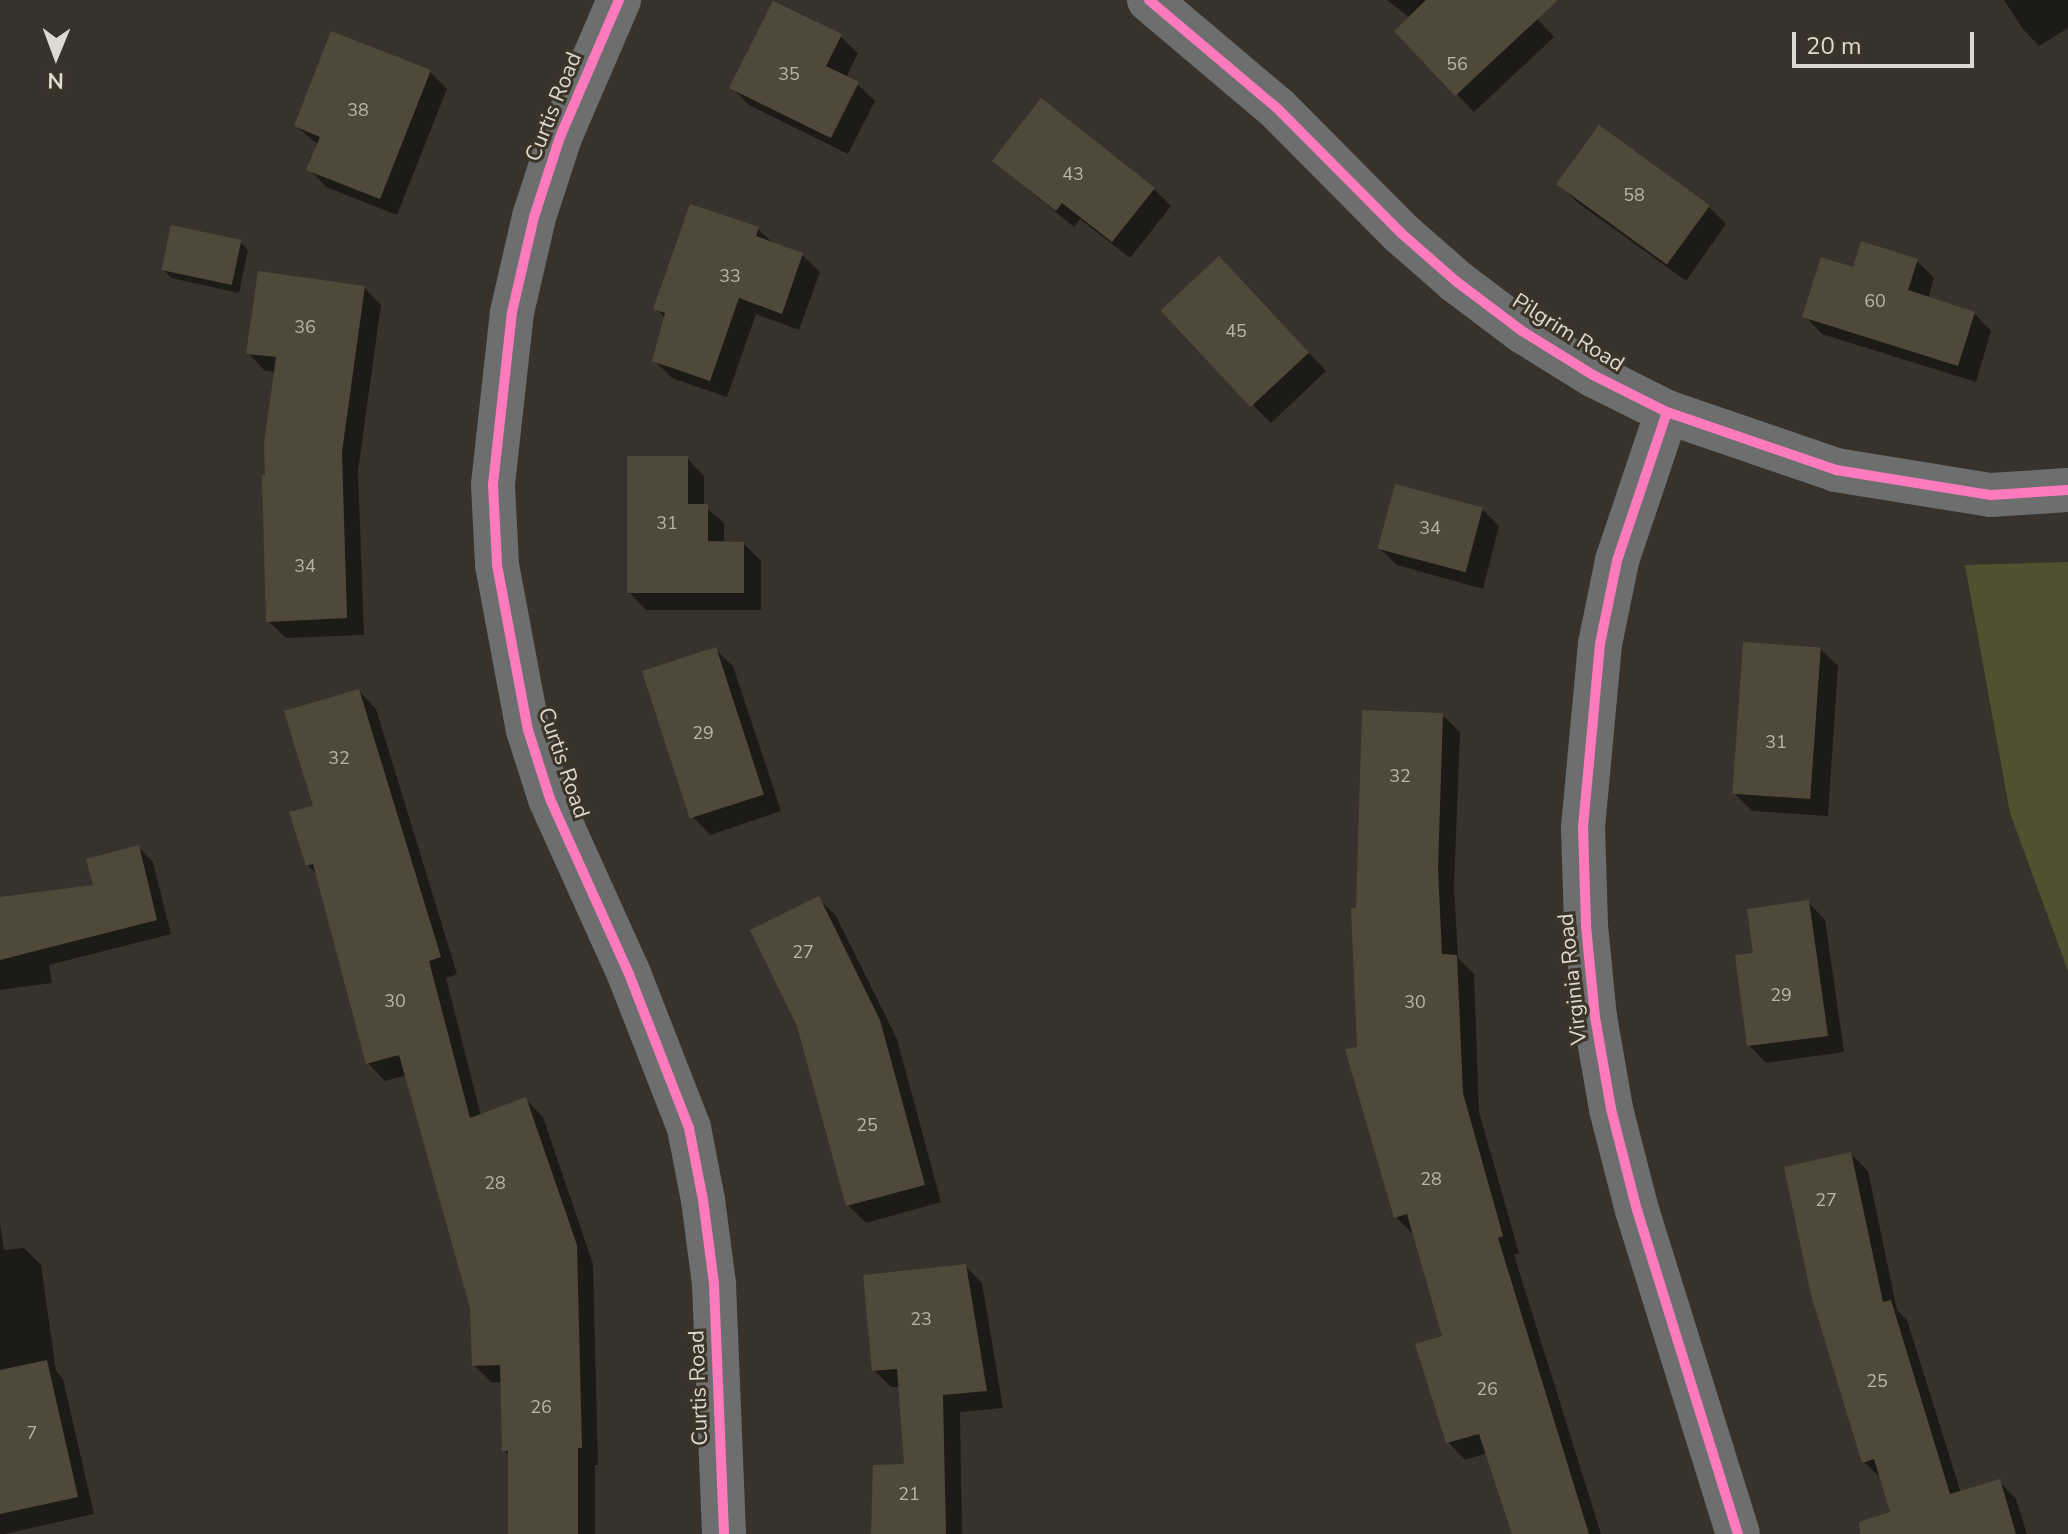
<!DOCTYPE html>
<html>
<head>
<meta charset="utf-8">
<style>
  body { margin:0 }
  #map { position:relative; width:2068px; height:1534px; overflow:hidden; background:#37332c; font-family:"Nunito Sans",sans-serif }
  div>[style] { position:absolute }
  .green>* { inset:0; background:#51512f }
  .shadow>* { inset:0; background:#0007 }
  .building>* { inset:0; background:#50493a; transform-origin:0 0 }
  .minor>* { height:44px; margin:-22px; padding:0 22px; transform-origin:22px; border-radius:22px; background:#6d6e6e }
  .cycleway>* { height:10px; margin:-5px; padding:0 5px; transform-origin:5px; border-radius:5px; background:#fd7abc }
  span { translate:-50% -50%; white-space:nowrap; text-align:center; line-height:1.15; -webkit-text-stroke:6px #3b3427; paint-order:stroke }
  .number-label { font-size:18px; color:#bab4aa }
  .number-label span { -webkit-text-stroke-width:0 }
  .street-label { font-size:22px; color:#ddd8d0 }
  .north { position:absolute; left:16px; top:16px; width:80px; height:80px; -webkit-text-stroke:6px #3b3427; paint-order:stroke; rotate:181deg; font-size:22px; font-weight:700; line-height:32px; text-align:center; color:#ddd8d0 }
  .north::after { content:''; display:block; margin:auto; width:28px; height:36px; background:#ddd8d0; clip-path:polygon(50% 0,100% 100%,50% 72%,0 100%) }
  .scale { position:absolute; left:1792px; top:32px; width:182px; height:36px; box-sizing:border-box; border:4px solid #ddd8d0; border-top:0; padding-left:10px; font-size:24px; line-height:28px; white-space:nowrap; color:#ddd8d0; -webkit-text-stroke:6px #3b3427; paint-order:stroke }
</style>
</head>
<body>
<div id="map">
  <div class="green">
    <div style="clip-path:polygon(2068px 562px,2068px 971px,2010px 813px,1965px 565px)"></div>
  </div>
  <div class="shadow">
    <div style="clip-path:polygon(1387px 0,1520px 0,1554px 37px,1474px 112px,1396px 31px,1410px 18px)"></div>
    <div style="clip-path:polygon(2004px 0,2068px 0,2068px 28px,2039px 46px,2022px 28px)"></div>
    <div style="clip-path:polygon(840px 36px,858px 53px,846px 78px,857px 84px,875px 101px,848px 154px,749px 105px,732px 87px)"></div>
    <div style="clip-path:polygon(430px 72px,447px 89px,397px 215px,326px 187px,309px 169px,319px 145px,296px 126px)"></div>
    <div style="clip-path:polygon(1599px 128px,1709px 207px,1726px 224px,1686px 281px,1577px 202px,1559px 184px)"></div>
    <div style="clip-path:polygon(994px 161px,1154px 189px,1171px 206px,1130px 258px,1080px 219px,1074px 227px)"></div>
    <div style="clip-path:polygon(758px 229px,774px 244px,802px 255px,820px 272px,799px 330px,756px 314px,727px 397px,672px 378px,654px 360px,665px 318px,656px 308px)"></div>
    <div style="clip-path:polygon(240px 242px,248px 250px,239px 293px,171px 278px,163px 269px)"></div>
    <div style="clip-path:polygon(1917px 261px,1934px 278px,1928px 299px,1974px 313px,1991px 331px,1976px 382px,1822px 334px,1805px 316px,1854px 270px)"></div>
    <div style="clip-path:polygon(1236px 276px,1326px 371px,1271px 423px,1254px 406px)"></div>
    <div style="clip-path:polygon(364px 287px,381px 305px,358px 471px,364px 635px,286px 638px,268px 621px,267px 477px,276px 372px,265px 371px,248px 353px)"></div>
    <div style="clip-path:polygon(687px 458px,704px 476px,704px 506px,724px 523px,724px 543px,744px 544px,761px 561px,761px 610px,646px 610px,629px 592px)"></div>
    <div style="clip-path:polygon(1482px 509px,1499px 526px,1483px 589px,1397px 565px,1379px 548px)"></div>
    <div style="clip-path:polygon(715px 649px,733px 666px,781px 811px,710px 835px,693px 817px)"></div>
    <div style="clip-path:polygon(1820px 649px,1838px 666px,1828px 816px,1752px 811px,1735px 794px)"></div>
    <div style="clip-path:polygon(359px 691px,376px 709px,457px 974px,446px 978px,481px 1116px,526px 1100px,543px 1117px,593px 1264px,598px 1465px,595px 1465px,595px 1534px,510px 1534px,510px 1456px,504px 1450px,502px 1382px,492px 1383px,474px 1365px,472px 1308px,407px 1075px,385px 1081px,368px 1063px,319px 876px,307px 865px,315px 807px)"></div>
    <div style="clip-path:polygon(1442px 715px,1460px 732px,1454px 887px,1458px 958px,1474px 974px,1479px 1112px,1519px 1253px,1514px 1255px,1601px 1534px,1514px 1534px,1487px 1453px,1465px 1460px,1448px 1442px,1445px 1337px,1413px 1234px,1396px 1217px,1359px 1049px,1358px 910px)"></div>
    <div style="clip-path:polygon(138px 847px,153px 862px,171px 934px,49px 965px,52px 983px,0 990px,0 899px,95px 887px)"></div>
    <div style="clip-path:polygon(819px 899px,836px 916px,897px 1039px,941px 1202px,866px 1223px,848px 1205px,799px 1025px)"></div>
    <div style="clip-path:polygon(1808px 902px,1825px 920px,1844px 1052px,1766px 1063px,1749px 1045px,1755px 954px)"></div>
    <div style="clip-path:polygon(1851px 1154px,1868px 1171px,1897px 1310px,1907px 1320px,1961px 1493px,1999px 1481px,2016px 1499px,2027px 1534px,1899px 1534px,1882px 1479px,1864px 1462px)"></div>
    <div style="clip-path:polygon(0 1224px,4px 1250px,24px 1248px,41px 1265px,56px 1371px,63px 1379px,94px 1514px,5px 1534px,0 1534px)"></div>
    <div style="clip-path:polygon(965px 1266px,982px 1283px,1003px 1408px,960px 1412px,962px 1534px,873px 1534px,906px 1466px,900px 1387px,891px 1387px,874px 1370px)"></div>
  </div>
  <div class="building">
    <div style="clip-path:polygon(1426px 0,1558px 0,1455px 96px,1394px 31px)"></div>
    <div style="clip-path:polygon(773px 1px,842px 34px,826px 66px,859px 82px,831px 138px,729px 88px)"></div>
    <div style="clip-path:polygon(331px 31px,431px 70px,380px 199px,306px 170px,320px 137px,294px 126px)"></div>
    <div style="clip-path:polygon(1041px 98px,1155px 188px,1112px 242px,1062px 203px,1056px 211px,992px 161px)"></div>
    <div style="left:1599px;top:125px;width:137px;height:73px;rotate:36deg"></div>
    <div style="clip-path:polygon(690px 204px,759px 227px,756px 236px,803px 253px,782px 314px,739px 298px,710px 381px,652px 361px,665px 313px,653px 309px)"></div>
    <div style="left:171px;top:225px;width:72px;height:46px;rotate:12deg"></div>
    <div style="clip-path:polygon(1861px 241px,1918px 259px,1908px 290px,1975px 312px,1958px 366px,1802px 317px,1821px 257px,1853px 267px)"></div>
    <div style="left:1219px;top:256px;width:132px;height:80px;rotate:47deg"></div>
    <div style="clip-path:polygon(258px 271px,365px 286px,342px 452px,347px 618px,266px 622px,262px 475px,265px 475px,264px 444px,276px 357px,246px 354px)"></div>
    <div style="clip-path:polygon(627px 456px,688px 456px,688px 504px,708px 504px,708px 541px,744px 542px,744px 593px,627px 593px)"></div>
    <div style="left:1395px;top:484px;width:91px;height:67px;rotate:15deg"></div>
    <div style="left:1743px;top:642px;width:78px;height:152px;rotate:4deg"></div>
    <div style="left:716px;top:647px;width:155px;height:78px;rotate:72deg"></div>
    <div style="clip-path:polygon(359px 689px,441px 957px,429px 961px,470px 1118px,526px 1097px,577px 1245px,582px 1448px,578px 1448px,578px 1534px,508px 1534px,508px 1451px,502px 1451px,500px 1365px,472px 1366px,470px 1308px,399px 1055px,366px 1064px,313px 864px,306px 866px,289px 812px,313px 806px,284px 711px)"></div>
    <div style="clip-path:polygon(1362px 710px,1443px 713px,1438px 869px,1442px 954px,1457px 955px,1463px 1093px,1503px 1236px,1498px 1238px,1589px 1534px,1512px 1534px,1479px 1434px,1446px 1443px,1415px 1344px,1442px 1336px,1407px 1214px,1394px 1218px,1345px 1049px,1357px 1047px,1351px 908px,1356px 908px)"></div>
    <div style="clip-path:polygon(139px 845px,157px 920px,0 960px,0 897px,93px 885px,86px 859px)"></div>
    <div style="clip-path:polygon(819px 896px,880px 1020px,925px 1185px,846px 1206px,797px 1026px,750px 930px)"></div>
    <div style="clip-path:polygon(1809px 900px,1828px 1036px,1747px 1046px,1735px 955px,1753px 953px,1747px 909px)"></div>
    <div style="clip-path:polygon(1851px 1152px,1883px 1302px,1891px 1300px,1950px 1494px,2000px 1479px,2016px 1534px,1860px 1534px,1859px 1522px,1890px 1512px,1874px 1459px,1862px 1463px,1811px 1295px,1784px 1167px)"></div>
    <div style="clip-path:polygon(966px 1264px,987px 1391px,943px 1395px,946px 1534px,871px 1534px,873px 1465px,904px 1464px,897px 1369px,872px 1371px,863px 1275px)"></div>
    <div style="clip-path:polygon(47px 1360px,78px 1497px,0 1514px,0 1370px)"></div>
  </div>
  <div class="minor">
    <div style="left:619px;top:0;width:149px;rotate:113.3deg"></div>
    <div style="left:560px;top:137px;width:84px;rotate:108deg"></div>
    <div style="left:534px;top:217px;width:98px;rotate:103deg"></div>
    <div style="left:512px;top:312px;width:174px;rotate:96.3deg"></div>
    <div style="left:493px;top:485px;width:80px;rotate:87.1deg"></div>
    <div style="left:497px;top:565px;width:168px;rotate:79.4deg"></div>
    <div style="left:528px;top:730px;width:72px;rotate:72.3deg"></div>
    <div style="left:550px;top:799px;width:192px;rotate:65.7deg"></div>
    <div style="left:629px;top:974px;width:165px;rotate:68.7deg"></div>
    <div style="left:689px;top:1128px;width:73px;rotate:79deg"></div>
    <div style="left:703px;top:1200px;width:85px;rotate:82.5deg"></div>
    <div style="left:714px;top:1284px;width:250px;rotate:87.7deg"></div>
    <div style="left:1149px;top:0;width:167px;rotate:40.2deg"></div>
    <div style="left:1277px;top:108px;width:176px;rotate:45.2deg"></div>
    <div style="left:1401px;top:233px;width:74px;rotate:41.2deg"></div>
    <div style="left:1457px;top:282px;width:81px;rotate:37deg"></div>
    <div style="left:1522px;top:331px;width:84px;rotate:31.8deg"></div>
    <div style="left:1593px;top:375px;width:83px;rotate:26.6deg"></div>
    <div style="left:1667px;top:412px;width:179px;rotate:18.9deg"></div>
    <div style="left:1836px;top:470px;width:157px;rotate:9.2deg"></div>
    <div style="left:1991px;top:495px;width:77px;rotate:-3.7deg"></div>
    <div style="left:1667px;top:412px;width:157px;rotate:108.6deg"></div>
    <div style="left:1617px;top:561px;width:85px;rotate:101.6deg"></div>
    <div style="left:1600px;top:644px;width:185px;rotate:95.3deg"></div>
    <div style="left:1583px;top:828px;width:98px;rotate:88.2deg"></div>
    <div style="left:1586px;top:926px;width:91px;rotate:84.4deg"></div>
    <div style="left:1595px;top:1017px;width:93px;rotate:80.1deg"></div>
    <div style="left:1611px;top:1109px;width:104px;rotate:75.6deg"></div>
    <div style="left:1637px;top:1210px;width:339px;rotate:72.7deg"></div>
  </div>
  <div class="cycleway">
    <div style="left:619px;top:0;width:149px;rotate:113.3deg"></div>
    <div style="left:560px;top:137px;width:84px;rotate:108deg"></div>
    <div style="left:534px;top:217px;width:98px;rotate:103deg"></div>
    <div style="left:512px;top:312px;width:174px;rotate:96.3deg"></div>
    <div style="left:493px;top:485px;width:80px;rotate:87.1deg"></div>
    <div style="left:497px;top:565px;width:168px;rotate:79.4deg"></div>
    <div style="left:528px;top:730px;width:72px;rotate:72.3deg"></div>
    <div style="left:550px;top:799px;width:192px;rotate:65.7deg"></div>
    <div style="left:629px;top:974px;width:165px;rotate:68.7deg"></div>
    <div style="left:689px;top:1128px;width:73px;rotate:79deg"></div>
    <div style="left:703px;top:1200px;width:85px;rotate:82.5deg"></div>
    <div style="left:714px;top:1284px;width:250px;rotate:87.7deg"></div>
    <div style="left:1149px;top:0;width:167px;rotate:40.2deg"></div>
    <div style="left:1277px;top:108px;width:176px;rotate:45.2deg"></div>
    <div style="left:1401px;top:233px;width:74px;rotate:41.2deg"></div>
    <div style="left:1457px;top:282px;width:81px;rotate:37deg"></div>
    <div style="left:1522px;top:331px;width:84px;rotate:31.8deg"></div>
    <div style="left:1593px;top:375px;width:83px;rotate:26.6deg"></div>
    <div style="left:1667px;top:412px;width:179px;rotate:18.9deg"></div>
    <div style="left:1836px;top:470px;width:157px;rotate:9.2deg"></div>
    <div style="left:1991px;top:495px;width:77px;rotate:-3.7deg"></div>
    <div style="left:1667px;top:412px;width:157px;rotate:108.6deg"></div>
    <div style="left:1617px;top:561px;width:85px;rotate:101.6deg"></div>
    <div style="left:1600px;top:644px;width:185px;rotate:95.3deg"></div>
    <div style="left:1583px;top:828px;width:98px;rotate:88.2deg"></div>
    <div style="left:1586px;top:926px;width:91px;rotate:84.4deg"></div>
    <div style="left:1595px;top:1017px;width:93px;rotate:80.1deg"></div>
    <div style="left:1611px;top:1109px;width:104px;rotate:75.6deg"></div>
    <div style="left:1637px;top:1210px;width:339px;rotate:72.7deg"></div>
  </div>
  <div class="number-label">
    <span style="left:1457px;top:64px">56</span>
    <span style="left:789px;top:74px">35</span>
    <span style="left:358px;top:110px">38</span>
    <span style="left:1073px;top:174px">43</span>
    <span style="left:1634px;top:195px">58</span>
    <span style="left:730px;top:276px">33</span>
    <span style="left:1875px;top:301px">60</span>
    <span style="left:305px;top:327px">36</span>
    <span style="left:1236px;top:331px">45</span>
    <span style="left:667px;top:523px">31</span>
    <span style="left:1430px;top:528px">34</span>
    <span style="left:305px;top:566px">34</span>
    <span style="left:703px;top:733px">29</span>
    <span style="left:1776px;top:742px">31</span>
    <span style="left:339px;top:758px">32</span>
    <span style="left:1400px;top:776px">32</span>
    <span style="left:803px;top:952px">27</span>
    <span style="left:1781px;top:995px">29</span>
    <span style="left:395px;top:1001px">30</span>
    <span style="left:1415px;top:1002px">30</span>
    <span style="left:867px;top:1125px">25</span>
    <span style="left:1431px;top:1179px">28</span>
    <span style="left:495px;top:1183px">28</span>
    <span style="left:1826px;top:1200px">27</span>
    <span style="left:921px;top:1319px">23</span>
    <span style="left:1877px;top:1381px">25</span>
    <span style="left:1487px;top:1389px">26</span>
    <span style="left:541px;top:1407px">26</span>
    <span style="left:32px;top:1433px">7</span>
    <span style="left:909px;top:1494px">21</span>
  </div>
  <div class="street-label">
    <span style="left:554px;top:107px;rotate:-68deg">Curtis Road</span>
    <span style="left:1568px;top:333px;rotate:32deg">Pilgrim Road</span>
    <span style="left:563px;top:763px;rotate:71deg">Curtis Road</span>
    <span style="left:1573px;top:979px;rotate:-96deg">Virginia Road</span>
    <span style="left:699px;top:1388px;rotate:-92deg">Curtis Road</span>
  </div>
  <div class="north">N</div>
  <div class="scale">20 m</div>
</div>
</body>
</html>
